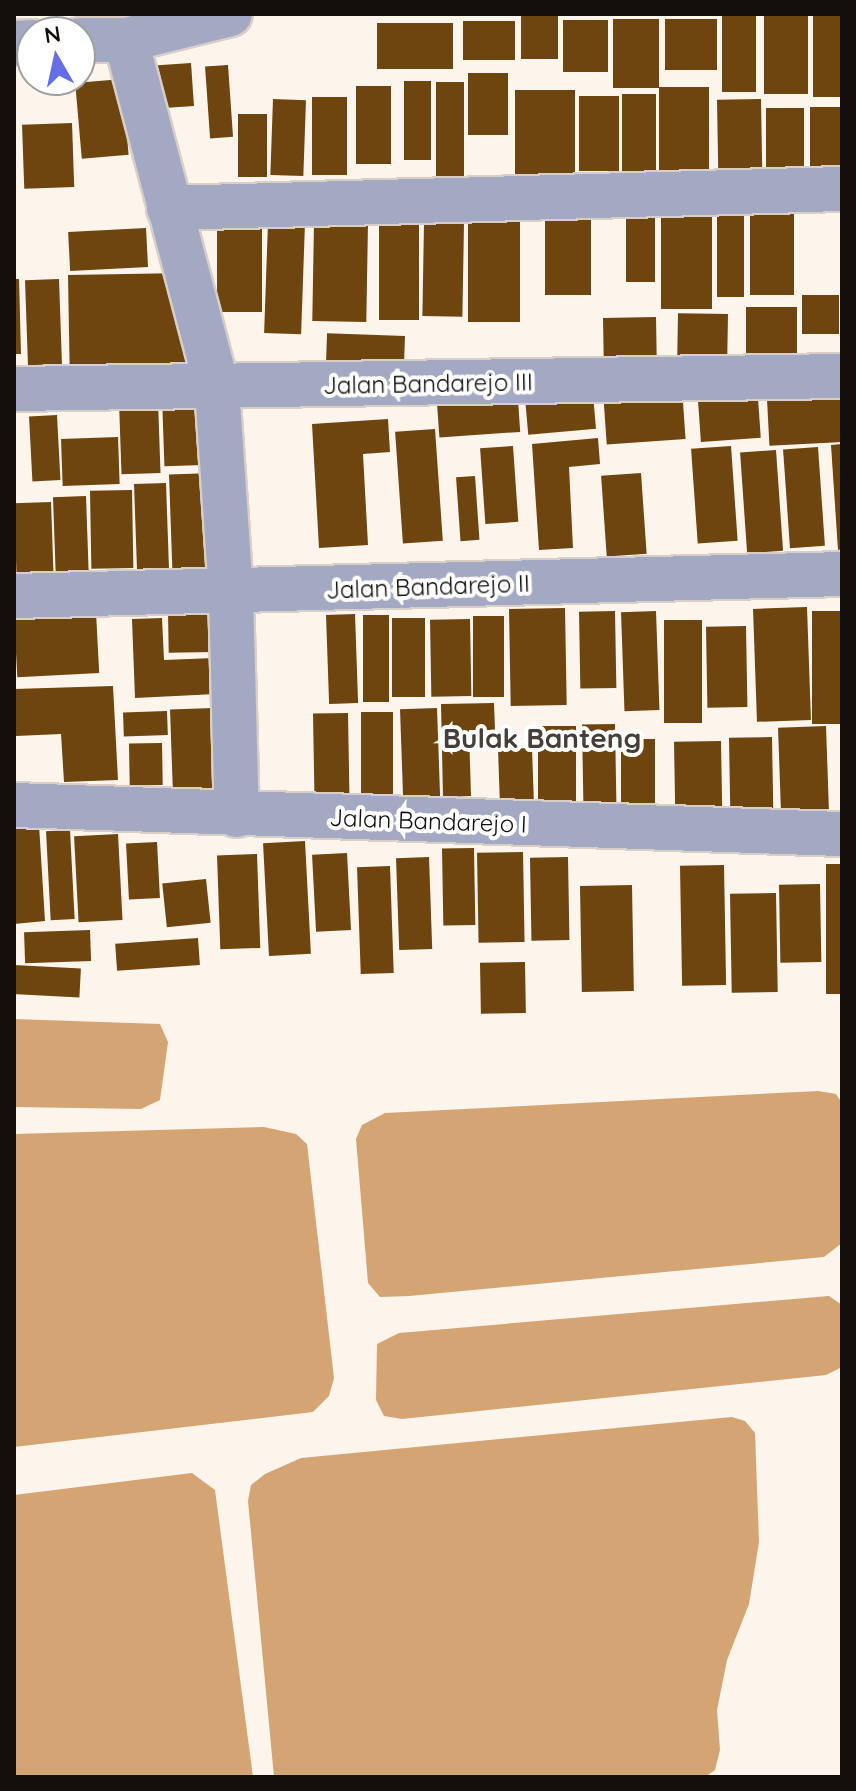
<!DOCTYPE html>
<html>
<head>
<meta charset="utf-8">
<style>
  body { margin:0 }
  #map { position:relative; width:856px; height:1791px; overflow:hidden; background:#fdf4ec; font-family:Quicksand,sans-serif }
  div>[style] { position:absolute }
  .water>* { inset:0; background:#d4a473 }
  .building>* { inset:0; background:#6e440f; transform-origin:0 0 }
  .roads { filter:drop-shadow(2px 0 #d7cfc8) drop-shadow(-2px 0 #d7cfc8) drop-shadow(0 2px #d7cfc8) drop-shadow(0 -2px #d7cfc8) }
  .minor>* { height:44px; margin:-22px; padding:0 22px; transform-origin:22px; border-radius:22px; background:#a3a9c3 }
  span { translate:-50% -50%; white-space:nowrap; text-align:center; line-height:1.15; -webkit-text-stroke:8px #fff; paint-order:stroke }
  .street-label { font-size:24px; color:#110e0c }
  .quarter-label { font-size:28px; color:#463f39; font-weight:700 }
  .frame { position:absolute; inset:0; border:16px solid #110e0c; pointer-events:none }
  .north { position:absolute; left:16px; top:16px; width:80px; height:80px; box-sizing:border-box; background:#fff; border:2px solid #a09f9e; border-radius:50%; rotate:351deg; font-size:22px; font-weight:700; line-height:32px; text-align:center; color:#110e0c }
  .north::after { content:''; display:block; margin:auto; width:28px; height:36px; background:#646ee6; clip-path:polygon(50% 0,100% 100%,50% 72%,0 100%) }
</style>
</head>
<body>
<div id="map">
  <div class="water">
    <div style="clip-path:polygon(14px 1019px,160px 1024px,168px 1042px,160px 1100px,141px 1109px,14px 1107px)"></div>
    <div style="clip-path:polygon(818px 1091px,836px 1094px,842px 1103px,842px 1243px,824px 1257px,409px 1296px,380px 1297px,368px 1283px,356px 1139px,362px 1125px,385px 1113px)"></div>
    <div style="clip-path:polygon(264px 1127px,296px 1134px,307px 1144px,334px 1378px,329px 1396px,313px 1412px,14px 1447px,14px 1134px)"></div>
    <div style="clip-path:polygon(829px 1296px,842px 1305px,842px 1367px,826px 1375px,402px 1419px,384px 1416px,376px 1400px,377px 1344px,399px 1333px)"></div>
    <div style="clip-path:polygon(732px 1417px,745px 1421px,755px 1433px,759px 1542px,749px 1604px,727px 1660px,717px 1710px,720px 1750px,715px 1770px,705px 1777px,274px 1777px,248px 1501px,251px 1485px,265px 1474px,301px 1458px)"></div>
    <div style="clip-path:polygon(192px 1473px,215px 1490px,253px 1777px,14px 1777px,14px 1495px)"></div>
  </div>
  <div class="building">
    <div style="left:521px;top:14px;width:37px;height:45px"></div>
    <div style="left:722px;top:14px;width:34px;height:78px"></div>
    <div style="left:764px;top:14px;width:44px;height:80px"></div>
    <div style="left:813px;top:14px;width:29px;height:83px"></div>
    <div style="left:613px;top:19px;width:46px;height:69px"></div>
    <div style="left:717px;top:19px;width:51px;height:52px;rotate:90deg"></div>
    <div style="left:563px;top:20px;width:45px;height:52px"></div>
    <div style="left:463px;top:21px;width:52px;height:39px"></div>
    <div style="left:377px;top:23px;width:76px;height:46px"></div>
    <div style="left:191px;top:63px;width:43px;height:48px;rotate:86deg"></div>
    <div style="left:228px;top:65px;width:72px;height:23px;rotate:86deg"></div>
    <div style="left:468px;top:73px;width:40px;height:62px"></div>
    <div style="left:122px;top:79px;width:76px;height:47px;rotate:85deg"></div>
    <div style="left:431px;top:81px;width:79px;height:27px;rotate:90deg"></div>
    <div style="left:464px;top:82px;width:94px;height:28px;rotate:90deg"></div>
    <div style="left:356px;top:86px;width:35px;height:78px"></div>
    <div style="left:709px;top:87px;width:88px;height:50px;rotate:90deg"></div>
    <div style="left:515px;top:90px;width:60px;height:92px"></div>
    <div style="left:622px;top:94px;width:34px;height:79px"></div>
    <div style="left:579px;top:96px;width:40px;height:75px"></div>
    <div style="left:312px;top:97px;width:35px;height:78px"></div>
    <div style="left:273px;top:99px;width:33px;height:76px;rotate:2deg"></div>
    <div style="left:761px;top:99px;width:80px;height:44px;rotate:89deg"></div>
    <div style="left:842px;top:107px;width:73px;height:32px;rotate:90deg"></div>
    <div style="left:766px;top:108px;width:38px;height:75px"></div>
    <div style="left:238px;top:114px;width:29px;height:63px"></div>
    <div style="left:72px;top:123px;width:64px;height:50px;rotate:88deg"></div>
    <div style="left:545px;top:205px;width:46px;height:90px"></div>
    <div style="left:717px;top:207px;width:27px;height:90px"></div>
    <div style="left:661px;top:212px;width:51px;height:97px"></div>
    <div style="left:750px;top:214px;width:44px;height:81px"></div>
    <div style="left:468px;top:216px;width:52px;height:106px"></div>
    <div style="left:626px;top:216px;width:29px;height:66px"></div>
    <div style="left:217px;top:218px;width:45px;height:94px"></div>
    <div style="left:379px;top:218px;width:40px;height:102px"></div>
    <div style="left:268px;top:222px;width:37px;height:111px;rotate:2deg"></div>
    <div style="left:368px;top:223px;width:99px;height:54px;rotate:91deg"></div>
    <div style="left:424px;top:223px;width:40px;height:93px;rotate:1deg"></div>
    <div style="left:146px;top:228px;width:39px;height:78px;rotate:87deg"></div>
    <div style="left:185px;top:273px;width:94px;height:117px;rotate:89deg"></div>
    <div style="clip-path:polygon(14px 279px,19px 279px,21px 354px,14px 354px)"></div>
    <div style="left:59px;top:279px;width:85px;height:34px;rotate:88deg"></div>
    <div style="left:802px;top:295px;width:37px;height:39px"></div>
    <div style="left:746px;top:307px;width:51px;height:50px"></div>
    <div style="left:728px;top:314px;width:42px;height:50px;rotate:91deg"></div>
    <div style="left:656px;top:317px;width:46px;height:53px;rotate:89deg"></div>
    <div style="left:405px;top:336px;width:36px;height:78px;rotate:92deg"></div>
    <div style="left:839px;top:378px;width:64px;height:73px;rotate:87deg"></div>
    <div style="left:592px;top:383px;width:46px;height:68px;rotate:85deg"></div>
    <div style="left:757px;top:384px;width:54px;height:60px;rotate:86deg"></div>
    <div style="left:517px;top:386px;width:46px;height:81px;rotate:86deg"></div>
    <div style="left:682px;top:388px;width:51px;height:79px;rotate:86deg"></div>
    <div style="left:201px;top:396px;width:69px;height:39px;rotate:88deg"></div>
    <div style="left:158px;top:401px;width:72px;height:39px;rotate:88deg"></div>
    <div style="left:57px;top:415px;width:65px;height:28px;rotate:87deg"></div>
    <div style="clip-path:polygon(388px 419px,390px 452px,363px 454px,368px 545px,319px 548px,312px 424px)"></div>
    <div style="left:435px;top:429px;width:112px;height:40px;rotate:86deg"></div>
    <div style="left:118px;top:437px;width:47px;height:57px;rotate:88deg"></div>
    <div style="clip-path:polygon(598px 438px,600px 464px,569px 467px,573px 548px,539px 550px,532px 444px)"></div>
    <div style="clip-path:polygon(842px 444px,842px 549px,838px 550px,831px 445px)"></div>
    <div style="left:513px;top:446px;width:76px;height:33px;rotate:86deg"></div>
    <div style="left:731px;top:446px;width:95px;height:40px;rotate:86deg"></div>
    <div style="left:818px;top:447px;width:99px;height:35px;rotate:86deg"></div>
    <div style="left:776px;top:450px;width:101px;height:36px;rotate:86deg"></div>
    <div style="left:214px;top:473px;width:102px;height:45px;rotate:88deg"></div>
    <div style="left:641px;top:473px;width:81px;height:40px;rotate:86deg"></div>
    <div style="left:475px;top:476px;width:64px;height:19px;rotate:86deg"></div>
    <div style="left:166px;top:483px;width:92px;height:32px;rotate:88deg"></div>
    <div style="left:132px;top:490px;width:78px;height:42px;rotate:89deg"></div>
    <div style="left:86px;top:496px;width:79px;height:33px;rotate:88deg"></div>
    <div style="left:51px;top:502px;width:72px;height:37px;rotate:88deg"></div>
    <div style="left:807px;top:607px;width:113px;height:54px;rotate:88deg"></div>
    <div style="left:565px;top:608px;width:97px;height:56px;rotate:89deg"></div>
    <div style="left:212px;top:611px;width:41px;height:44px;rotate:89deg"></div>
    <div style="left:615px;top:611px;width:77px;height:36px;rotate:89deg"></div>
    <div style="left:656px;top:611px;width:99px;height:35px;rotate:88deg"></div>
    <div style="left:842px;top:611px;width:113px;height:30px;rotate:90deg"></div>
    <div style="left:96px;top:612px;width:61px;height:82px;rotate:87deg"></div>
    <div style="left:355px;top:614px;width:89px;height:29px;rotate:88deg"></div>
    <div style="left:363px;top:615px;width:26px;height:87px"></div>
    <div style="left:473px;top:616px;width:31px;height:81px"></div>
    <div style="clip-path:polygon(162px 618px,164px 660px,214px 658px,216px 694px,135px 698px,132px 619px)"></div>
    <div style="left:392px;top:618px;width:33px;height:79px"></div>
    <div style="left:470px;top:619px;width:77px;height:40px;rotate:89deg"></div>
    <div style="left:664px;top:620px;width:38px;height:103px"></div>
    <div style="left:746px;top:626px;width:81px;height:40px;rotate:89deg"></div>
    <div style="clip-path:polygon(113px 686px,118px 780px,64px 782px,61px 734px,16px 736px,14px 689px)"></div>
    <div style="clip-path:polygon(494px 703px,495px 730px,469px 730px,471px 796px,443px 797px,441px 704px)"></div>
    <div style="left:213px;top:708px;width:84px;height:43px;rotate:88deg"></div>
    <div style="left:437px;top:708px;width:98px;height:37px;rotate:88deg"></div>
    <div style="left:167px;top:711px;width:24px;height:44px;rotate:88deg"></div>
    <div style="left:361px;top:712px;width:32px;height:94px"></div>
    <div style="left:348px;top:713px;width:87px;height:35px;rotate:89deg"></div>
    <div style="left:615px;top:724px;width:95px;height:33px;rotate:89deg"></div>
    <div style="left:538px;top:726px;width:38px;height:89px"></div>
    <div style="left:826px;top:726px;width:98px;height:48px;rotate:88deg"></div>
    <div style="left:772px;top:737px;width:81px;height:43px;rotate:89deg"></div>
    <div style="left:621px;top:739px;width:34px;height:81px"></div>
    <div style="left:721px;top:741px;width:81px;height:47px;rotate:89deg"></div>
    <div style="left:162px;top:743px;width:42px;height:33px;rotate:89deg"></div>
    <div style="left:532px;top:748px;width:67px;height:34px;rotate:88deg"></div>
    <div style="clip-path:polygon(39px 825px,45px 921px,14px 924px,14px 826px)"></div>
    <div style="left:70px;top:830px;width:89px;height:24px;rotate:87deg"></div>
    <div style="left:118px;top:834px;width:86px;height:44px;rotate:87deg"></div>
    <div style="left:305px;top:841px;width:113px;height:42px;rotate:87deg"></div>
    <div style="left:157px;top:842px;width:56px;height:31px;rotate:87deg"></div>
    <div style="left:474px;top:848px;width:77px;height:32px;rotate:89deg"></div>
    <div style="left:523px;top:852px;width:90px;height:46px;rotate:89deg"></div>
    <div style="left:347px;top:853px;width:77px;height:35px;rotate:87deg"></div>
    <div style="left:257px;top:854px;width:94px;height:40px;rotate:88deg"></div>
    <div style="left:429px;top:857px;width:92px;height:33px;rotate:88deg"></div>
    <div style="left:568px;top:857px;width:83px;height:38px;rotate:89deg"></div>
    <div style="left:842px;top:864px;width:130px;height:16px;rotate:90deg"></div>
    <div style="left:724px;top:865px;width:120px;height:44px;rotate:89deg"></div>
    <div style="left:390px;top:866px;width:107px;height:33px;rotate:88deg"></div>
    <div style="left:206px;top:879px;width:44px;height:44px;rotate:84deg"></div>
    <div style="left:820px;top:884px;width:78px;height:41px;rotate:89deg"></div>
    <div style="left:632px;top:885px;width:106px;height:52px;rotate:89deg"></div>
    <div style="left:776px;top:893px;width:99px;height:46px;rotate:89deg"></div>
    <div style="left:90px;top:930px;width:31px;height:66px;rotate:88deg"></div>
    <div style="left:198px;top:938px;width:27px;height:83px;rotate:86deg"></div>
    <div style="left:525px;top:962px;width:51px;height:45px;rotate:89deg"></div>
    <div style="left:14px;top:965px;width:67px;height:29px;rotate:3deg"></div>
  </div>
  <div class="roads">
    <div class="minor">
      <div style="left:80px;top:40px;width:46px"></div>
      <div style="left:126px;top:40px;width:107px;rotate:-14deg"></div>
      <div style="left:126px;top:40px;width:360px;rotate:75.3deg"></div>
      <div style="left:217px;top:388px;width:205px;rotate:86.1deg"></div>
      <div style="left:231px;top:593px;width:222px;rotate:88.5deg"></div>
      <div style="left:14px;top:43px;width:18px;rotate:-3deg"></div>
      <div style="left:169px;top:208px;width:673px;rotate:-1.62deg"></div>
      <div style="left:14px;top:389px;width:828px;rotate:-0.9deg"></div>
      <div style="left:14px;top:596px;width:828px;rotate:-1.52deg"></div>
      <div style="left:14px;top:805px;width:829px;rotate:2.01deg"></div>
    </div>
  </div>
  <div class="street-label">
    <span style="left:428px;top:384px;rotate:-1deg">Jalan Bandarejo III</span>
    <span style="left:428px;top:587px;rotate:-2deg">Jalan Bandarejo II</span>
    <span style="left:428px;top:821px;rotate:2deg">Jalan Bandarejo I</span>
  </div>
  <div class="quarter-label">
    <span style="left:542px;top:738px">Bulak Banteng</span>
  </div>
  <div class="frame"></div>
  <div class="north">N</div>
</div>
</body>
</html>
